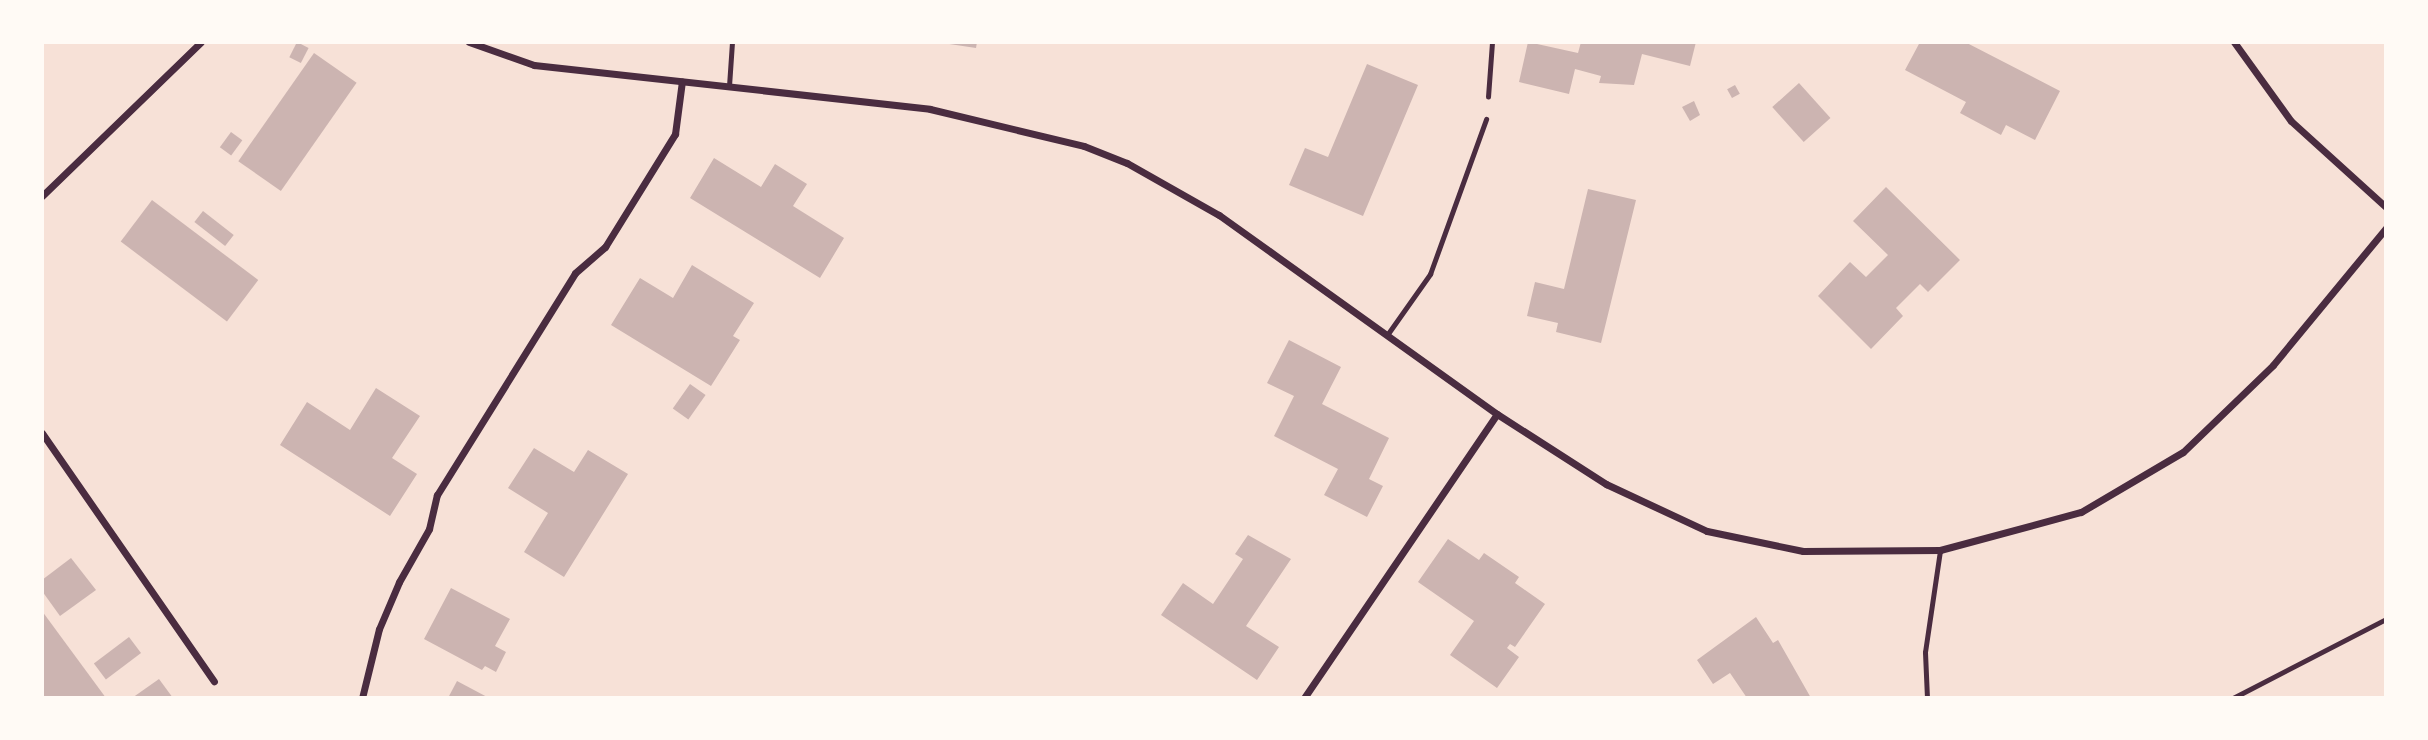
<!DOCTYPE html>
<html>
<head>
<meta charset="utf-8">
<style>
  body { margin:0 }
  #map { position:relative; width:2428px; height:740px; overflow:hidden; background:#f7e1d7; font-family:"Noto Serif",serif }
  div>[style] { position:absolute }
  .building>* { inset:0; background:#ccb4b1; transform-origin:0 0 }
  .path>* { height:4.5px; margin:-2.25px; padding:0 2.25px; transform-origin:2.25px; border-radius:2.25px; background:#4a2c40 }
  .service>* { height:5px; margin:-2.5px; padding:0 2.5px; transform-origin:2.5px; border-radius:2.5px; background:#4a2c40 }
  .minor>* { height:7px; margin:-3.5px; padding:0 3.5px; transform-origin:3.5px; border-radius:3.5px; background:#4a2c40 }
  span { translate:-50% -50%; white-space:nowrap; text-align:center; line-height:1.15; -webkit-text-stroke:5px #fffaf5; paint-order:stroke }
  .frame { position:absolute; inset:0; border:44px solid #fffaf5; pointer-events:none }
</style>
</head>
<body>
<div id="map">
  <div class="building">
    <div style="left:297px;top:42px;width:13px;height:17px;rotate:27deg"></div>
    <div style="clip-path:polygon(936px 42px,977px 42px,976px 48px)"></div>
    <div style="clip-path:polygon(1528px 42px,1578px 53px,1581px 42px,1696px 42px,1690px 66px,1642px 54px,1634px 85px,1599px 83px,1601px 76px,1575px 69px,1569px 94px,1519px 82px)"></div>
    <div style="clip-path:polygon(1920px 42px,1965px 42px,2060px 91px,2035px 140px,2006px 125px,2001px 135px,1960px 113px,1966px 102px,1905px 70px)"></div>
    <div style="left:314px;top:53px;width:52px;height:132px;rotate:35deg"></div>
    <div style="clip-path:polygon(1367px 64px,1418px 85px,1363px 216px,1289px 185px,1305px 148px,1328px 157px)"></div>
    <div style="left:1799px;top:83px;width:47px;height:36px;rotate:48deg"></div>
    <div style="left:1735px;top:85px;width:10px;height:9px;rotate:61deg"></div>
    <div style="clip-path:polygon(1694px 101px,1700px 115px,1690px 121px,1682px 107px)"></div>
    <div style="left:231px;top:132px;width:14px;height:19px;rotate:36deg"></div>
    <div style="clip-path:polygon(714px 158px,761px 187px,775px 164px,807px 184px,793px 206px,844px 238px,820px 278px,690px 198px)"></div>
    <div style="clip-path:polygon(1886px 187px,1960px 260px,1928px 292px,1920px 284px,1896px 308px,1903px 316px,1871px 349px,1818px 296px,1850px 262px,1866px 277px,1888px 255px,1853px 221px)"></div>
    <div style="clip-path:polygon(1588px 189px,1636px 200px,1601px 343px,1556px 332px,1558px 323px,1527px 316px,1535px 282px,1564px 289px)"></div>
    <div style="left:152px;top:200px;width:133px;height:52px;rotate:37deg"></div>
    <div style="left:203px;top:211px;width:39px;height:14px;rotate:38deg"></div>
    <div style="clip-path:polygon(692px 265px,754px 303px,733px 336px,740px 340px,711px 386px,611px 325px,640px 278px,673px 298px)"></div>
    <div style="clip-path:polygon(1289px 340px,1341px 367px,1322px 404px,1389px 438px,1369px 479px,1383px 486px,1367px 517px,1324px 495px,1338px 469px,1274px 436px,1294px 396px,1267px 383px)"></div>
    <div style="left:690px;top:384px;width:19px;height:30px;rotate:35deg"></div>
    <div style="clip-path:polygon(376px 388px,420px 416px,392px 458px,417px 474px,390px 516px,280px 445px,307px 402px,350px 430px)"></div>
    <div style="clip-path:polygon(534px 448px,574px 472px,588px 450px,628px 474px,564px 577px,524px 552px,548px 513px,508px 488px)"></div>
    <div style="clip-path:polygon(1248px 535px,1291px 559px,1246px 626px,1279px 647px,1257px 680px,1161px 615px,1183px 583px,1213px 604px,1243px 559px,1235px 554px)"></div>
    <div style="clip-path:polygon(1448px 539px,1479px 560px,1484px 553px,1519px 577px,1515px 583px,1545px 604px,1515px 647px,1510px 644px,1507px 648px,1519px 657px,1497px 688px,1450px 655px,1474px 621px,1418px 582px)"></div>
    <div style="clip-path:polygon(71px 558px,96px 590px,60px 616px,42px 591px,42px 580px)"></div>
    <div style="clip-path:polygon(451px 588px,510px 619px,495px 646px,506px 652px,496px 672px,485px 666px,482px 670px,424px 639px)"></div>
    <div style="clip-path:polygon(42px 611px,106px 698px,42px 698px)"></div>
    <div style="clip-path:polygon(1756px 617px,1773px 643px,1778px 640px,1811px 698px,1747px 698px,1730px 673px,1713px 684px,1697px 660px)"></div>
    <div style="left:129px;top:637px;width:20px;height:44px;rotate:53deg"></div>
    <div style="clip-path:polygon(159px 679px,173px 698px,132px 698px)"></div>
    <div style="clip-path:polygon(457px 681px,489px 698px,448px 698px)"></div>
  </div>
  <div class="path">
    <div style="left:1488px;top:97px;width:55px;rotate:-85.8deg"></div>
    <div style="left:2233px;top:698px;width:172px;rotate:-27.3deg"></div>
  </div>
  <div class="service">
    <div style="left:729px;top:86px;width:44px;rotate:-86.1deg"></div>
    <div style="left:1387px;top:335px;width:75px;rotate:-54.8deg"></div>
    <div style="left:1430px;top:274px;width:165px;rotate:-70.1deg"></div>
    <div style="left:1927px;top:698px;width:46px;rotate:-92.5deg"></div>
    <div style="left:1925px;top:652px;width:103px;rotate:-81.6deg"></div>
  </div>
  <div class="minor">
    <div style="left:469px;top:42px;width:69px;rotate:19.5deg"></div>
    <div style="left:534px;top:65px;width:398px;rotate:6.3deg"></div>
    <div style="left:930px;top:109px;width:158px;rotate:13.5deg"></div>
    <div style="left:1084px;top:146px;width:46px;rotate:21.6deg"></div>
    <div style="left:1127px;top:163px;width:106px;rotate:29.5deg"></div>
    <div style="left:1219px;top:215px;width:342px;rotate:35.6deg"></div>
    <div style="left:1497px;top:414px;width:130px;rotate:32.7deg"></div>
    <div style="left:1606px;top:484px;width:111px;rotate:25deg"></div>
    <div style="left:1707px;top:531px;width:98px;rotate:11.8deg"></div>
    <div style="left:1803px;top:551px;width:137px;rotate:-0.4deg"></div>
    <div style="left:1940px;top:550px;width:146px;rotate:-15.1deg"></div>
    <div style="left:2081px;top:512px;width:118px;rotate:-30.5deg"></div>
    <div style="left:2183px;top:452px;width:125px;rotate:-44deg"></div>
    <div style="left:2273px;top:365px;width:178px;rotate:-50.5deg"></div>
    <div style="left:2234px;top:42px;width:97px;rotate:54.2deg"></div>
    <div style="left:2291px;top:121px;width:128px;rotate:42.2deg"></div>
    <div style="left:42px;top:196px;width:221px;rotate:-44.1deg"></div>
    <div style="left:42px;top:433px;width:302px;rotate:55.3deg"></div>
    <div style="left:362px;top:698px;width:71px;rotate:-76.2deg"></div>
    <div style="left:379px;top:629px;width:51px;rotate:-66.9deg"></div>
    <div style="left:399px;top:582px;width:61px;rotate:-60.5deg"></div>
    <div style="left:429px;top:529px;width:35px;rotate:-77deg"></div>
    <div style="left:437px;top:495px;width:261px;rotate:-58.1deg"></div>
    <div style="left:575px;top:273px;width:40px;rotate:-41deg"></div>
    <div style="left:605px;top:247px;width:133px;rotate:-58.2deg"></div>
    <div style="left:675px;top:134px;width:53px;rotate:-82.5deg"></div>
    <div style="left:1304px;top:698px;width:343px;rotate:-55.8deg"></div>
  </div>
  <div class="frame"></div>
</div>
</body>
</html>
